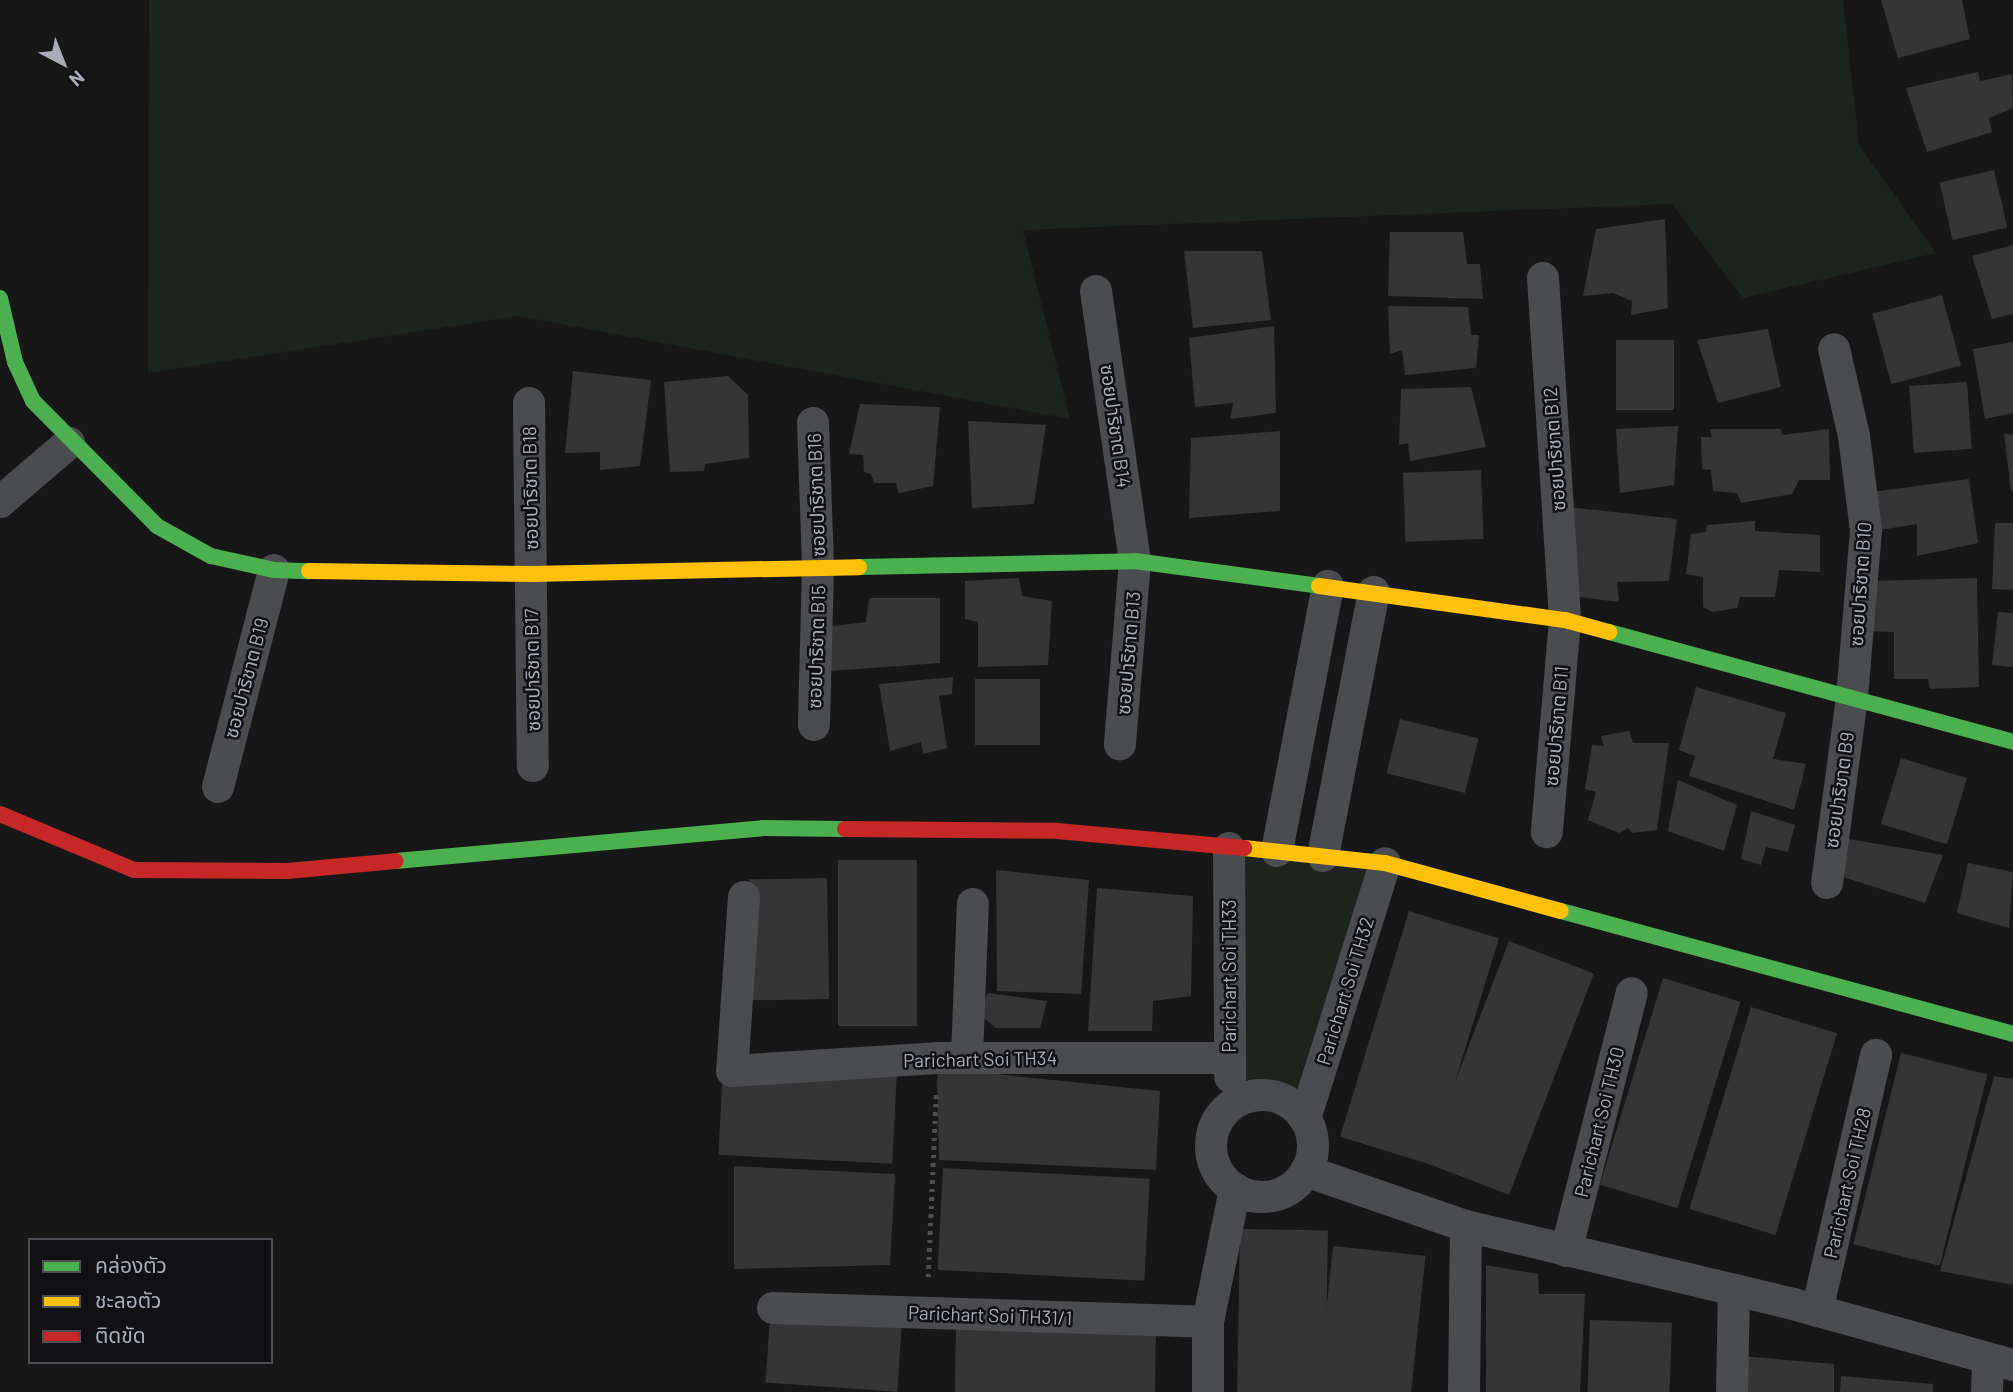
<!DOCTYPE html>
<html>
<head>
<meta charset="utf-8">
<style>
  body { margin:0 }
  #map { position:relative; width:2013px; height:1392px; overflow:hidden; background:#171717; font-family:Barlow,"Noto Sans Thai",sans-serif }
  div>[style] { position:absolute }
  .green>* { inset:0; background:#1d241e }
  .building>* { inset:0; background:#353536; transform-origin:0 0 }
  .path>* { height:4.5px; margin-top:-2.25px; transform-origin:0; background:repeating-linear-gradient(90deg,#4d4e52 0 3.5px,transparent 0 8.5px) }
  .street>* { height:32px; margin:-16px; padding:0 16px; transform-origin:16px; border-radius:16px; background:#4b4c50 }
  .street>.ring { margin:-16px; padding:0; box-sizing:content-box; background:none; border:32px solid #4b4c50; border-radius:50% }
  .fast>* { height:16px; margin:-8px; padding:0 8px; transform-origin:8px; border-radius:8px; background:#4caf50 }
  .slow>* { height:16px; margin:-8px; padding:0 8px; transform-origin:8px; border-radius:8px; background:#ffc107 }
  .jam>* { height:16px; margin:-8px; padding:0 8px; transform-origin:8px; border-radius:8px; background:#c62828 }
  span { translate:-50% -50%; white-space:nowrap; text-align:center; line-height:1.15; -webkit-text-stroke:5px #111113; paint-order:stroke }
  .street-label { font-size:19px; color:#a8adb8 }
  .legend { position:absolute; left:28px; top:1238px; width:245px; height:126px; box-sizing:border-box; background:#111113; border:2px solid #4d4f55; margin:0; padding:9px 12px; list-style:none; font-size:21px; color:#a8adb8 }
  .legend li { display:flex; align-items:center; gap:14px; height:35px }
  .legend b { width:35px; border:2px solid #4d4f55 }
  .north { position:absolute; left:28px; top:28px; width:70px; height:70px; -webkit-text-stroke:5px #111113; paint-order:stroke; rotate:138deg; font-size:19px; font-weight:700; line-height:28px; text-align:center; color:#a8adb8 }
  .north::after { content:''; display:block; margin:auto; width:24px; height:32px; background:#a8adb8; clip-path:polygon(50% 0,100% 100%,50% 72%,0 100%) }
</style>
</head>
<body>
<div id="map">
  <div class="green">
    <div style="clip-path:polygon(149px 0,1843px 0,1859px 145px,1936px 253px,1743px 298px,1672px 204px,1023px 230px,1070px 419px,518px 316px,148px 373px)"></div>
    <div style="clip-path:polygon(1233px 852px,1374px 870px,1296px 1100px,1270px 1089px,1236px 1096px)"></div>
  </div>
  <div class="building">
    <div style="clip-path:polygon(1881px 0,1962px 0,1970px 39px,1898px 58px)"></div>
    <div style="clip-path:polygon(1978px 72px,1980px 81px,2012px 74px,2013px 108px,1989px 118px,1992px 132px,1927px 152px,1906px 88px)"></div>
    <div style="left:1994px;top:170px;width:59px;height:56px;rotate:77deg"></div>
    <div style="clip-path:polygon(1665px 219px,1668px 308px,1631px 315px,1632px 301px,1613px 293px,1583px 296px,1596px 229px)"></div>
    <div style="clip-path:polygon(1390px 232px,1463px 232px,1467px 264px,1480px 264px,1483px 299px,1388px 296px)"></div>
    <div style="clip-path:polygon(2013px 245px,2013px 314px,1992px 319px,1972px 256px)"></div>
    <div style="clip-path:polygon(1184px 251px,1262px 251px,1271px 320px,1193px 328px)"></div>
    <div style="left:1942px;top:295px;width:73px;height:72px;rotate:75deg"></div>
    <div style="clip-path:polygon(1388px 306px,1468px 307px,1471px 335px,1479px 335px,1476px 368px,1405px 375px,1402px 350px,1390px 354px)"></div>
    <div style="clip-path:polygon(1274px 326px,1276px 413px,1230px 419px,1233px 403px,1195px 407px,1189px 338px)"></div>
    <div style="clip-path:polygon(1768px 329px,1781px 387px,1718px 403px,1697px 340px)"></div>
    <div style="left:1616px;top:340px;width:58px;height:70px"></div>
    <div style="clip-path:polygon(2013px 342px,2013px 413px,1985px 419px,1973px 349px)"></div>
    <div style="clip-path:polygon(573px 371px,651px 380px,640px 466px,600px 470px,600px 452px,565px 453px)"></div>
    <div style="clip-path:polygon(728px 376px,748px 395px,749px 458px,705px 464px,704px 471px,670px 472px,664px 382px)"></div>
    <div style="left:1967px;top:382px;width:67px;height:58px;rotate:86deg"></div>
    <div style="clip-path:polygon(1471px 387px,1486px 447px,1410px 461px,1408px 443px,1399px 445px,1401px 389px)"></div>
    <div style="clip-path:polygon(860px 404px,940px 407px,933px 486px,899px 493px,896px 483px,874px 483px,871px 474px,864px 472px,863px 455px,849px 454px)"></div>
    <div style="clip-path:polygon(968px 421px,1046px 425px,1034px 504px,972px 508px)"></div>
    <div style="clip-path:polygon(1678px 426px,1674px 485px,1620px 493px,1616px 429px)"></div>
    <div style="clip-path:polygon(1710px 429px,1781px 429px,1782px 435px,1829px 429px,1830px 480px,1799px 480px,1792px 494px,1741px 503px,1737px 493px,1713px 491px,1711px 470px,1702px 469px,1701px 437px,1712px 437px)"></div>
    <div style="clip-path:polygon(1280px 431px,1280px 511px,1189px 518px,1191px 438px)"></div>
    <div style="clip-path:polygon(2004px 434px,2013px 434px,2013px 491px,2011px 491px)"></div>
    <div style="left:1481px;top:470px;width:69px;height:78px;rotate:88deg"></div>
    <div style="clip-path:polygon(1969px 479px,1978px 543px,1917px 556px,1917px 524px,1880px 530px,1872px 492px)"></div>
    <div style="clip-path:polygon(1568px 507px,1677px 519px,1669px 581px,1617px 582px,1619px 602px,1579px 597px)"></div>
    <div style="clip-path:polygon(1755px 521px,1755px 531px,1820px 535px,1820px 572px,1779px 570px,1775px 597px,1740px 597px,1737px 608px,1712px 612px,1703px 607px,1703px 577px,1686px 574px,1691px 534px,1706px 532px,1707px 525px)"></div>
    <div style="clip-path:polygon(1995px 523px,2013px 523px,2013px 590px,1992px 589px)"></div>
    <div style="clip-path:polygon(1019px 578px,1022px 596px,1052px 601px,1048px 665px,978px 667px,978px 622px,965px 619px,965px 581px)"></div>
    <div style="clip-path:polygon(1977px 578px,1979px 687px,1930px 689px,1928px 679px,1894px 679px,1894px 632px,1868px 631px,1872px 581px)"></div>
    <div style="clip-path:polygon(869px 598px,940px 598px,940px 663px,830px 671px,826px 627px,866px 622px)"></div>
    <div style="clip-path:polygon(1998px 612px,2013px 613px,2013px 667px,1992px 665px)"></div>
    <div style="clip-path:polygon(953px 677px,952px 694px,939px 696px,947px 748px,923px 754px,921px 742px,890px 751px,879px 684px)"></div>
    <div style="left:975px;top:679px;width:65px;height:66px"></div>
    <div style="clip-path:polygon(1696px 687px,1786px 713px,1773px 759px,1806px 764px,1794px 810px,1689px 776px,1695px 756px,1679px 750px)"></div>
    <div style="left:1400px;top:719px;width:81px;height:56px;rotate:14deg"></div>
    <div style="clip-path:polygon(1629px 731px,1633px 743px,1669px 743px,1657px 830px,1632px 833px,1628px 828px,1619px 833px,1588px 820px,1596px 792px,1585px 789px,1592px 745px,1604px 746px,1601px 736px)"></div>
    <div style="left:1901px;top:758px;width:69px;height:69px;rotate:17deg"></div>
    <div style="clip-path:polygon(1678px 780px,1737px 805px,1724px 851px,1668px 831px)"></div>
    <div style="clip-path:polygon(1751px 811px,1795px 825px,1788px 852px,1766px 847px,1761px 865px,1741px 859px)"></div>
    <div style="clip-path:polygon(1843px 838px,1943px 855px,1925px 903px,1840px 876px)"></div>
    <div style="left:838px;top:860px;width:79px;height:166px"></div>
    <div style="clip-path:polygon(1968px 863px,2013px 872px,2009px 928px,1957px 913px)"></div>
    <div style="clip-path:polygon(996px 870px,1089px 880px,1081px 994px,997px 991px)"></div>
    <div style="left:827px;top:878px;width:121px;height:78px;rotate:89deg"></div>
    <div style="clip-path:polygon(1097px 888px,1193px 896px,1191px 996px,1153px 1001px,1152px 1031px,1088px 1031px)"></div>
    <div style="left:1409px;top:911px;width:94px;height:236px;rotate:17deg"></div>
    <div style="left:1509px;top:941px;width:91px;height:237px;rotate:21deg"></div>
    <div style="left:1663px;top:978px;width:81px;height:216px;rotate:17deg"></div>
    <div style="clip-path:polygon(988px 993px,1047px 1001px,1040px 1028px,996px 1028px,979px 1014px)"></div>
    <div style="left:1751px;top:1007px;width:90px;height:211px;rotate:17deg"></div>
    <div style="left:1901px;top:1053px;width:89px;height:197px;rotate:14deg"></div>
    <div style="clip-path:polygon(937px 1068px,1160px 1091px,1156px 1170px,939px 1160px)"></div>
    <div style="left:897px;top:1071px;width:93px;height:174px;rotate:93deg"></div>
    <div style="clip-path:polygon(1994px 1076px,2013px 1079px,2013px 1285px,1940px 1271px)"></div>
    <div style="clip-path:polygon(734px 1166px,895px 1174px,890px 1265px,734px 1269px)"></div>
    <div style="left:943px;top:1168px;width:207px;height:102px;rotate:3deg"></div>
    <div style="left:1240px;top:1229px;width:88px;height:163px;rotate:1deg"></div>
    <div style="left:1333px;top:1246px;width:93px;height:146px;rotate:6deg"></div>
    <div style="clip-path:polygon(1486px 1265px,1538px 1274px,1539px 1294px,1585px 1294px,1580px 1392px,1486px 1392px)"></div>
    <div style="left:1590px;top:1320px;width:82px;height:72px;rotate:2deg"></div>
    <div style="left:902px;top:1323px;width:69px;height:132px;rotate:94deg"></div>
    <div style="left:956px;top:1329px;width:200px;height:63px;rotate:1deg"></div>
    <div style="clip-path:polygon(1742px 1356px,1834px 1364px,1834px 1392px,1742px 1392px)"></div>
    <div style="clip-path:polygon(1841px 1376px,1933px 1384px,1933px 1392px,1840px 1392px)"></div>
  </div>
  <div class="path">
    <div style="left:928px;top:1277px;width:184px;rotate:-87.5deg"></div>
  </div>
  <div class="street">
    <div style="left:1543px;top:278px;width:343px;rotate:86.3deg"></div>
    <div style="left:1565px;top:620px;width:213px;rotate:94.9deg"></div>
    <div style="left:1096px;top:291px;width:273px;rotate:81.8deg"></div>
    <div style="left:1135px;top:561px;width:184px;rotate:94.7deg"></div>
    <div style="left:529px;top:403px;width:363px;rotate:89.4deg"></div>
    <div style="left:813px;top:423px;width:145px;rotate:88deg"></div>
    <div style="left:818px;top:568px;width:157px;rotate:91.5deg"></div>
    <div style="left:0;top:502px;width:91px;rotate:-40.5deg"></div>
    <div style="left:218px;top:787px;width:224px;rotate:-75.5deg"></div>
    <div style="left:1229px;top:848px;width:229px;rotate:89.7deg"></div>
    <div style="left:1277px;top:851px;width:270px;rotate:-79.1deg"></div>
    <div style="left:1323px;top:856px;width:269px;rotate:-79.1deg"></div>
    <div style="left:1827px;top:883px;width:188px;rotate:-82.3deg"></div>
    <div style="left:1852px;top:697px;width:168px;rotate:-85.2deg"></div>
    <div style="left:1866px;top:530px;width:95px;rotate:-97.3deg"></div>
    <div style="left:1854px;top:436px;width:89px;rotate:-102.9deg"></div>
    <div style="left:744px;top:897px;width:174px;rotate:93.9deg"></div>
    <div style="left:732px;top:1071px;width:205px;rotate:-3.6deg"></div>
    <div style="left:937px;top:1058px;width:292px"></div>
    <div style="left:967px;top:1057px;width:153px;rotate:-87.8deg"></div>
    <div class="ring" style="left:1211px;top:1095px;width:70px;height:70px"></div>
    <div style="left:1305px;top:1119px;width:268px;rotate:-72.6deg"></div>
    <div style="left:1306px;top:1171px;width:169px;rotate:19deg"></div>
    <div style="left:1466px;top:1226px;width:336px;rotate:13.4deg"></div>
    <div style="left:1793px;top:1304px;width:228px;rotate:15.5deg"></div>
    <div style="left:1566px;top:1251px;width:266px;rotate:-75.7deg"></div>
    <div style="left:773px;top:1308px;width:435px;rotate:1.8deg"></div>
    <div style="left:1817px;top:1311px;width:263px;rotate:-77deg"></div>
    <div style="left:1208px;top:1392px;width:70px;rotate:-90deg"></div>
    <div style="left:1208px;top:1322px;width:136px;rotate:-78.5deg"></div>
    <div style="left:1464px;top:1392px;width:166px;rotate:-89.3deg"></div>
    <div style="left:1732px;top:1392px;width:102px;rotate:-88.9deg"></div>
    <div style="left:1987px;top:1392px;width:33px;rotate:-88deg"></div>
  </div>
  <div class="fast">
    <div style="left:0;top:298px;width:66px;rotate:76.8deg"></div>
    <div style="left:15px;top:362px;width:43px;rotate:65.2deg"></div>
    <div style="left:33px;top:401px;width:176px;rotate:45.2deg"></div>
    <div style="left:157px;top:526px;width:62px;rotate:29.1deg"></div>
    <div style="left:211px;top:556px;width:65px;rotate:12.5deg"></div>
    <div style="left:274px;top:570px;width:35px;rotate:2deg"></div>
    <div style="left:859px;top:567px;width:276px;rotate:-1.2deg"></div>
    <div style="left:1135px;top:561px;width:186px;rotate:7.7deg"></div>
    <div style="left:1609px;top:632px;width:419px;rotate:15.2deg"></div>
    <div style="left:396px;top:861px;width:368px;rotate:-5.1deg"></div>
    <div style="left:763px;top:828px;width:82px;rotate:0.7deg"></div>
    <div style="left:1561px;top:911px;width:468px;rotate:15.2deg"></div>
  </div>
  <div class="slow">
    <div style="left:309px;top:571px;width:222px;rotate:0.8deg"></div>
    <div style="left:531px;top:574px;width:328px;rotate:-1.2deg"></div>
    <div style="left:1319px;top:586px;width:248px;rotate:7.9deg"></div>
    <div style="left:1565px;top:620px;width:46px;rotate:15.3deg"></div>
    <div style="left:1244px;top:848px;width:142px;rotate:6.1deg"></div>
    <div style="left:1385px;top:863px;width:182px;rotate:15.3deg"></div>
  </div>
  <div class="jam">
    <div style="left:0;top:814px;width:145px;rotate:22.7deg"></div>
    <div style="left:134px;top:870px;width:153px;rotate:0.4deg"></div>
    <div style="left:287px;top:871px;width:109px;rotate:-5.2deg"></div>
    <div style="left:845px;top:829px;width:212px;rotate:0.5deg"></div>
    <div style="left:1057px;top:831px;width:188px;rotate:5.2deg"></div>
  </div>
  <div class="street-label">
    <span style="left:1116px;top:426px;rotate:82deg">ซอยปาริชาต B14</span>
    <span style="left:1554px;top:449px;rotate:-94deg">ซอยปาริชาต B12</span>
    <span style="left:530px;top:488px;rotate:-91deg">ซอยปาริชาต B18</span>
    <span style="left:816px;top:495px;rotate:-92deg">ซอยปาริชาต B16</span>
    <span style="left:1860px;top:584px;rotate:-86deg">ซอยปาริชาต B10</span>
    <span style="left:816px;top:647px;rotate:-88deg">ซอยปาริชาต B15</span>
    <span style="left:1128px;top:653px;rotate:-85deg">ซอยปาริชาต B13</span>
    <span style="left:532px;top:670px;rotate:-91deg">ซอยปาริชาต B17</span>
    <span style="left:246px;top:678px;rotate:-75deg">ซอยปาริชาต B19</span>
    <span style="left:1556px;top:726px;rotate:-85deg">ซอยปาริชาต B11</span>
    <span style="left:1839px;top:790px;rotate:-82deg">ซอยปาริชาต B9</span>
    <span style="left:1229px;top:976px;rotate:-90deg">Parichart Soi TH33</span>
    <span style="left:1345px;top:991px;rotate:-73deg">Parichart Soi TH32</span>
    <span style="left:980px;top:1059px;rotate:-1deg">Parichart Soi TH34</span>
    <span style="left:1599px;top:1122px;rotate:-76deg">Parichart Soi TH30</span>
    <span style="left:1847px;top:1183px;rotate:-77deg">Parichart Soi TH28</span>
    <span style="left:990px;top:1315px;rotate:2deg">Parichart Soi TH31/1</span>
  </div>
  <ul class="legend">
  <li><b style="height:9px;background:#4caf50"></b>คล่องตัว</li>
  <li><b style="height:9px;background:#ffc107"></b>ชะลอตัว</li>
  <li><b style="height:9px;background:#c62828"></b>ติดขัด</li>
  </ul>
  <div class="north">N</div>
</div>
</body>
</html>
